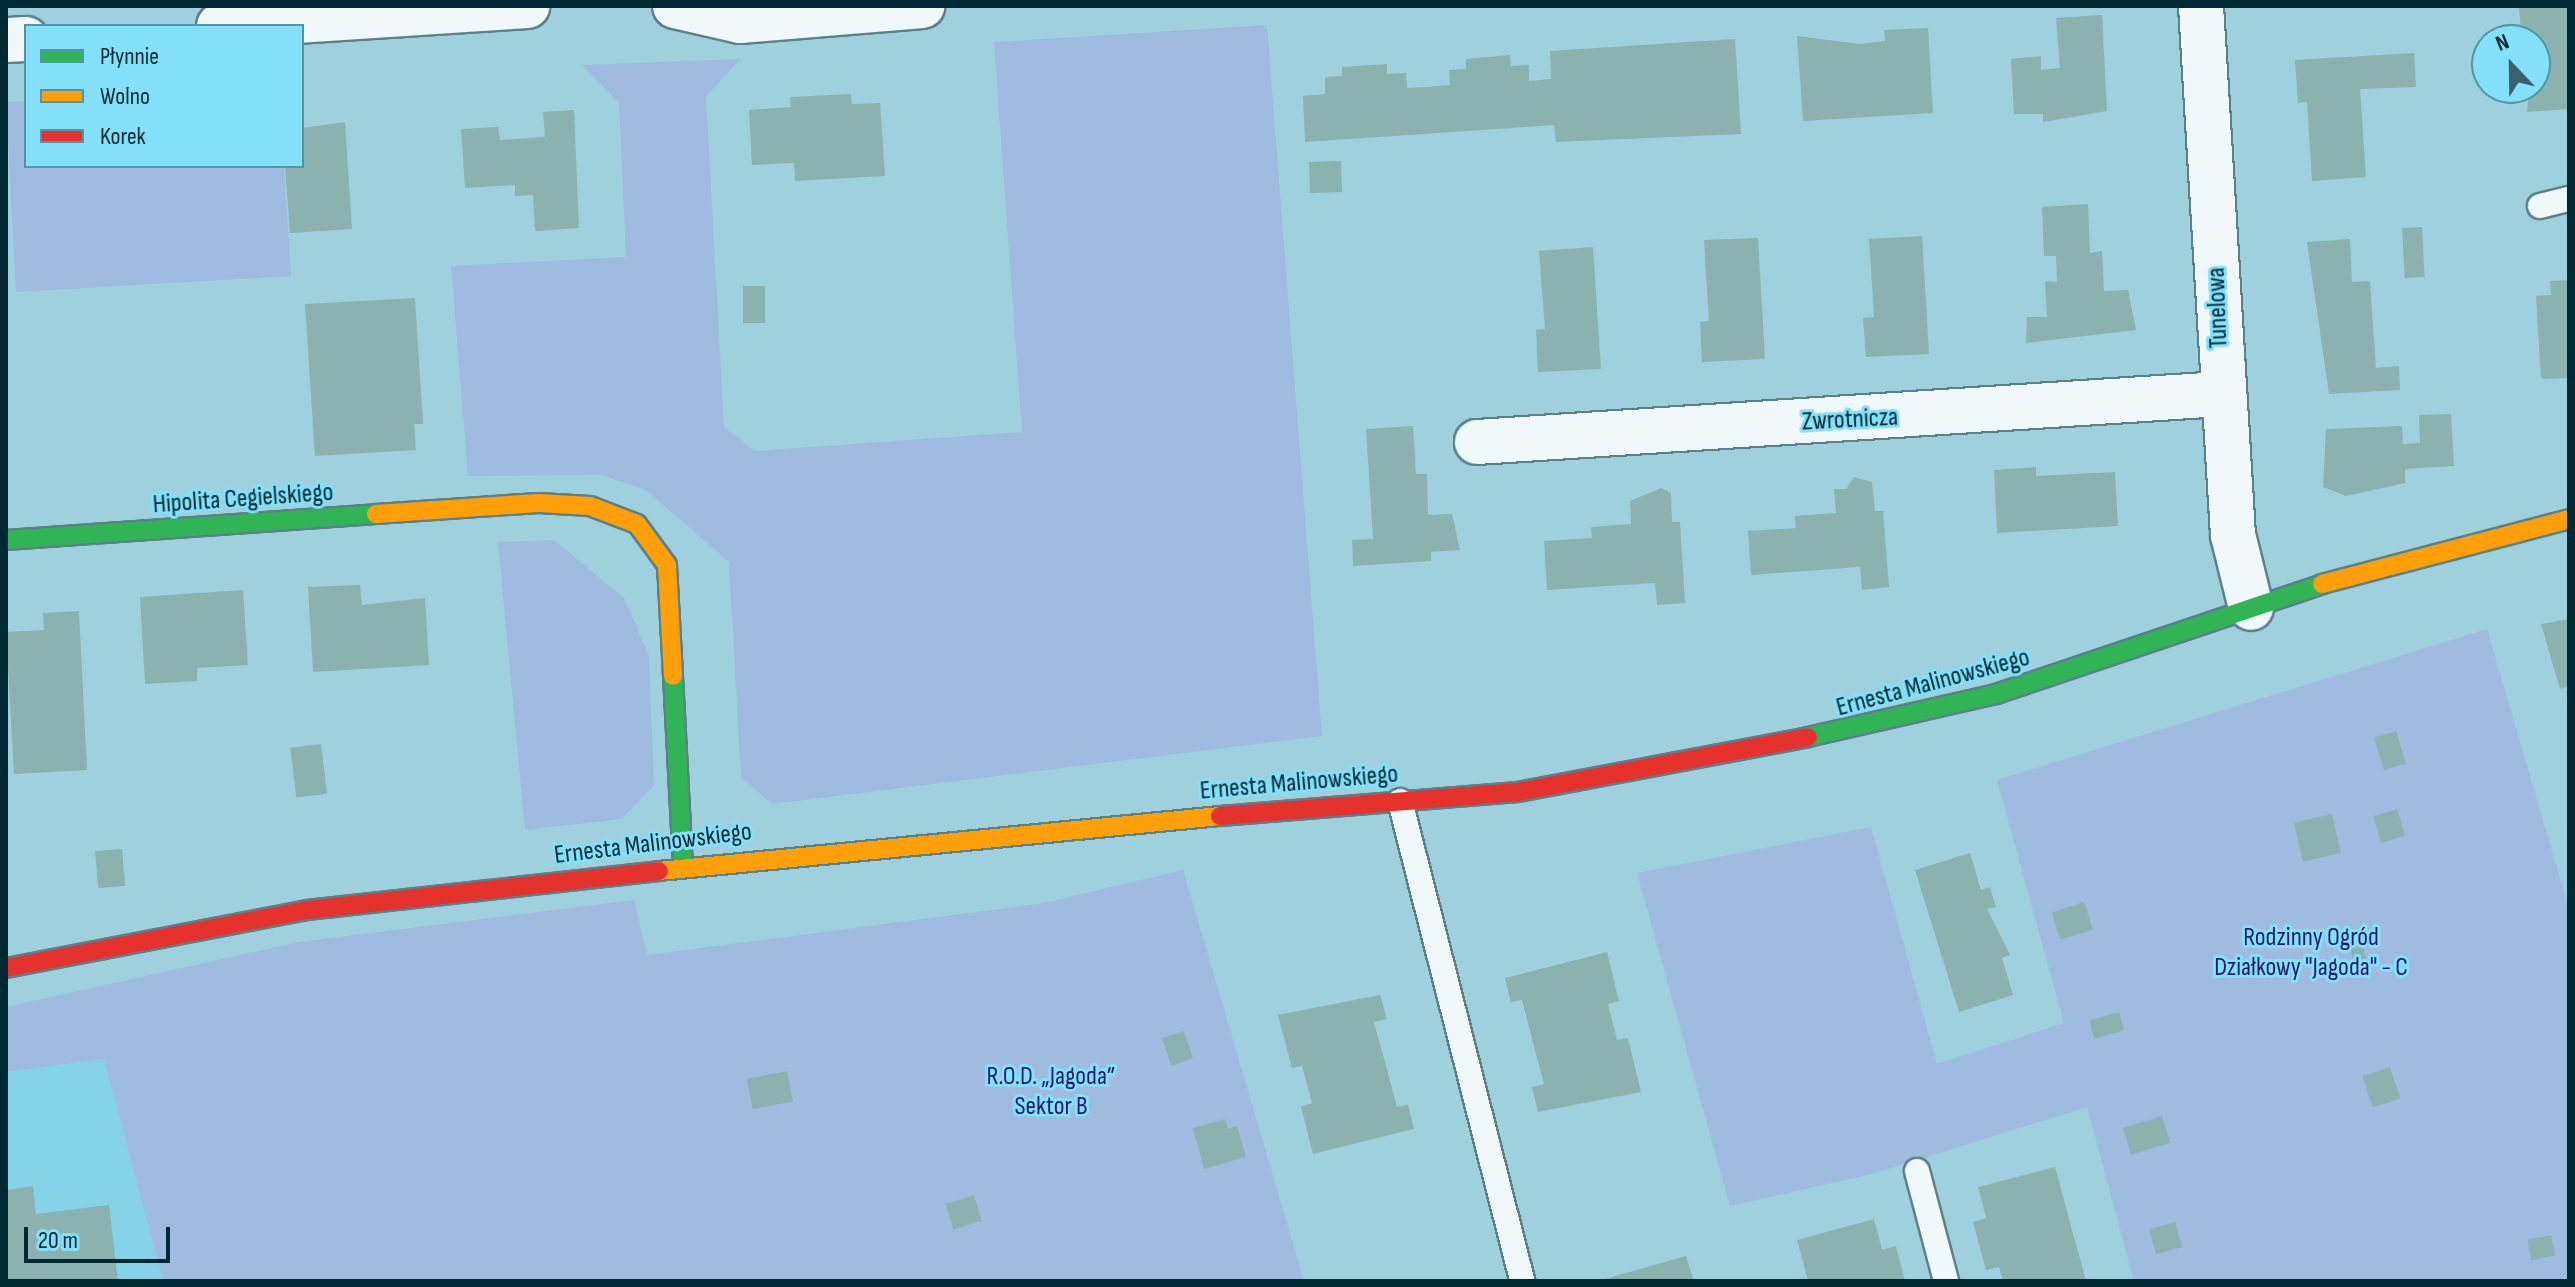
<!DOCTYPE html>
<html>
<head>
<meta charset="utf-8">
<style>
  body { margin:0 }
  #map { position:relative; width:2575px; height:1287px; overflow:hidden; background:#9fd0dd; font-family:"Sofia Sans Condensed",sans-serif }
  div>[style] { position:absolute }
  .built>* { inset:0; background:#84d3e8 }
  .green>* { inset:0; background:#a0bbe0 }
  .building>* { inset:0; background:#8cb2af; transform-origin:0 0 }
  .roads { filter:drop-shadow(2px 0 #5a818a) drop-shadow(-2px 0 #5a818a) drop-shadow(0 2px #5a818a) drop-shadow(0 -2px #5a818a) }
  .lane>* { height:24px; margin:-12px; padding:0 12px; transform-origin:12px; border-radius:12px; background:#f1f8fa }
  .street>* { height:44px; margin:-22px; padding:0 22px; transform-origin:22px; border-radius:22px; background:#f1f8fa }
  .fast>* { height:18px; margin:-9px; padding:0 9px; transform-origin:9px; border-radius:9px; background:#30b455 }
  .slow>* { height:18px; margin:-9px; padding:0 9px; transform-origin:9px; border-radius:9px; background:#ff9f0a }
  .jam>* { height:18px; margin:-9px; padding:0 9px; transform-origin:9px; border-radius:9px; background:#e5322d }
  span { translate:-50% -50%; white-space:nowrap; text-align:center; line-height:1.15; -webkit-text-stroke:6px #84dff8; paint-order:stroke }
  .street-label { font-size:26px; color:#002933 }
  .park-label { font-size:26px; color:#231c6e }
  .frame { position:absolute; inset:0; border:8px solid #002933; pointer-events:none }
  .legend { position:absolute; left:24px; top:24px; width:280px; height:144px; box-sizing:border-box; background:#84dff8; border:2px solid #4f96a9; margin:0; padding:10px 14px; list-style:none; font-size:24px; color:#002933 }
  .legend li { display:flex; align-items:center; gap:16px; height:40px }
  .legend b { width:40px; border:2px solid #4f96a9 }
  .north { position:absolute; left:2471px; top:24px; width:80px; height:80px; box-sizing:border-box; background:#84dff8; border:2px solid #4f96a9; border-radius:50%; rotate:338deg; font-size:22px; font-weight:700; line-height:32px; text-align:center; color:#002933 }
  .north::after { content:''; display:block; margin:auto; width:28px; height:36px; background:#38636e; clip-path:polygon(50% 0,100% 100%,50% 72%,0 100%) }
  .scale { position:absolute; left:24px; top:1227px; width:146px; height:36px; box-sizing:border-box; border:4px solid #002933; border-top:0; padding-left:10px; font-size:24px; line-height:28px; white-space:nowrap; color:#002933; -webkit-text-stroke:6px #84dff8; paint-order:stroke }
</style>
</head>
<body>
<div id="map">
  <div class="built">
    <div style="clip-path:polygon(104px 1059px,163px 1281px,6px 1281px,6px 1072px)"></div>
  </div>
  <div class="green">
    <div style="clip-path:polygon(1267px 25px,1322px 736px,772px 804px,741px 777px,729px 562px,646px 490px,602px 475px,468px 476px,451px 266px,626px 257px,619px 103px,582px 65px,741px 59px,706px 96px,724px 427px,755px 451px,1022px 432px,994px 42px)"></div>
    <div style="clip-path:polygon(26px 101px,26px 166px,284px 166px,291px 276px,16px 292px,6px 102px)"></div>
    <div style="clip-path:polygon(554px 540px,624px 598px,649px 656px,654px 785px,622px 819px,525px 830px,498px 542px)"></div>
    <div style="clip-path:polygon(2487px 629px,2569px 909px,2569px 1281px,2134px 1281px,2087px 1107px,1872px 1174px,1730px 1206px,1637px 873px,1871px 827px,1937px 1064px,2064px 1023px,1997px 780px)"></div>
    <div style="clip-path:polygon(1183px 870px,1304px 1281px,163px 1281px,104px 1059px,6px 1072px,6px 1007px,299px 942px,634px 900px,647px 955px,1044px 903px)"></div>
  </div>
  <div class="building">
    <div style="clip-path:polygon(2519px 6px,2569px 6px,2569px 109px,2527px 112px,2535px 40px,2522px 40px)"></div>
    <div style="clip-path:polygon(2102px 15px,2107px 111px,2043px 122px,2043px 114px,2014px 114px,2011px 59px,2041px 56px,2041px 70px,2060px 68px,2056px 18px)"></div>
    <div style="clip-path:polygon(1928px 28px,1933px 113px,1803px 121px,1797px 36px,1860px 44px,1885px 41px,1884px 30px)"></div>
    <div style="clip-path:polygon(1735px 39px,1741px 134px,1556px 142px,1554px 125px,1305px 142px,1303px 96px,1325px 94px,1325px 77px,1342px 76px,1342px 67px,1387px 64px,1387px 74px,1406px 73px,1407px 88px,1427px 87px,1450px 85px,1449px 70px,1466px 69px,1466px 59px,1510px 55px,1511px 66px,1529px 65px,1529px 81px,1551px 79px,1550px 51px)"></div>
    <div style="clip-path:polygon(2414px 53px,2416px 87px,2360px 89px,2366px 177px,2312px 181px,2307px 102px,2298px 103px,2295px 60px)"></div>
    <div style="clip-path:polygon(851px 94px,852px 104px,880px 103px,885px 176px,795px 181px,794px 163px,752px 165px,749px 110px,791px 107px,790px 97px)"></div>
    <div style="clip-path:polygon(574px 110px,579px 228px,535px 231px,533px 195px,515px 196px,515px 185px,465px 188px,461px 129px,498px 127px,500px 140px,545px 137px,543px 112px)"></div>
    <div style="clip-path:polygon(345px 122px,352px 229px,290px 233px,285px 166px,302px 166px,302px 128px)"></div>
    <div style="left:1341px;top:161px;width:31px;height:32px;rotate:88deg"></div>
    <div style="clip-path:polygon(2088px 204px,2090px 253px,2102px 251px,2104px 291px,2128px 290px,2136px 330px,2026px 343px,2027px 317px,2047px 317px,2045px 281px,2057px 282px,2056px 256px,2044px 256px,2042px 207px)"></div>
    <div style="left:2422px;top:227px;width:50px;height:20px;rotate:87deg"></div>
    <div style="clip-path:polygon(1922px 236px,1929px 354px,1866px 357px,1863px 318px,1874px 317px,1869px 239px)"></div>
    <div style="clip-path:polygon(1758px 238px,1765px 359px,1702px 362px,1700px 322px,1709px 321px,1704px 240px)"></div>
    <div style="clip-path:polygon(2350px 239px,2352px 282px,2370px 281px,2376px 368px,2399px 366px,2400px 390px,2329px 394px,2307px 242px)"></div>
    <div style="clip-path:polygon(1593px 247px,1601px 369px,1538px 372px,1536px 330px,1545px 329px,1539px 251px)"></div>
    <div style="clip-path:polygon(2569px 280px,2569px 378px,2541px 379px,2536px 296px,2551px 295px,2550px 281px)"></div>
    <div style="left:743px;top:286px;width:22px;height:37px"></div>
    <div style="clip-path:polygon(415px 298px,423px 424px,414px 424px,416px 450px,315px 456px,305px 304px)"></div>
    <div style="clip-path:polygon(2451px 414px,2454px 466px,2405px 469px,2405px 483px,2346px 496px,2323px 487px,2326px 429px,2402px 426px,2403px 444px,2420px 443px,2419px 415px)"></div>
    <div style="clip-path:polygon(1413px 426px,1416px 474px,1427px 474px,1428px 515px,1452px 514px,1460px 550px,1431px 552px,1431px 561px,1353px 566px,1352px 540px,1373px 539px,1366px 429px)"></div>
    <div style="clip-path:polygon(2036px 467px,2036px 476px,2115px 472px,2118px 526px,1997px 533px,1994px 470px)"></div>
    <div style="clip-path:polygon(1854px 477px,1872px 482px,1875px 511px,1883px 511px,1889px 587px,1862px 590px,1860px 567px,1751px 575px,1748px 531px,1796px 528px,1795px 516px,1836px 513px,1834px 489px,1846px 489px)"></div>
    <div style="clip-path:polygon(1661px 488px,1671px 493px,1672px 522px,1680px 522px,1685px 603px,1657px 605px,1655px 583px,1547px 590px,1544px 541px,1592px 538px,1591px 527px,1631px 524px,1630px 501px)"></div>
    <div style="clip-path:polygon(360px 585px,362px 605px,425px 598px,429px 665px,313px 672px,308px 587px)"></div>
    <div style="clip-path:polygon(243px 590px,248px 665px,197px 668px,197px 681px,145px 684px,140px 597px)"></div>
    <div style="clip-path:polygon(79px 611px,87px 770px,14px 774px,6px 632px,44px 630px,43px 613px)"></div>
    <div style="clip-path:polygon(2569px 619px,2569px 686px,2560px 689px,2541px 624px)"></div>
    <div style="left:2396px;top:731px;width:34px;height:23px;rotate:73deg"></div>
    <div style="left:321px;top:744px;width:50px;height:31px;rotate:83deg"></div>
    <div style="left:2397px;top:809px;width:28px;height:25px;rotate:73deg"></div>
    <div style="left:2332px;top:814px;width:40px;height:39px;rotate:77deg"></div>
    <div style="left:122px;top:849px;width:37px;height:27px;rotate:85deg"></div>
    <div style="clip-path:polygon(1970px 853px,1981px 890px,1990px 887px,1996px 907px,1987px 909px,2010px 955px,2002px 958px,2013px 995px,1959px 1012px,1915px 870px)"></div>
    <div style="left:2084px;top:902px;width:29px;height:34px;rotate:72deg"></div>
    <div style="left:2363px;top:944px;width:27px;height:13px;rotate:80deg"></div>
    <div style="clip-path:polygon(1607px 952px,1619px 1001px,1608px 1004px,1617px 1040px,1628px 1038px,1641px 1092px,1538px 1112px,1532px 1087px,1544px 1084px,1522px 1000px,1511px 1002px,1505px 978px)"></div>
    <div style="clip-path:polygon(1380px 995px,1387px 1019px,1374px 1022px,1397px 1107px,1408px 1105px,1414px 1129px,1313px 1154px,1301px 1106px,1312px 1103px,1302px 1066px,1292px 1068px,1278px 1015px)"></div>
    <div style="left:2119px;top:1012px;width:19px;height:31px;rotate:74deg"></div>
    <div style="left:1184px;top:1031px;width:29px;height:23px;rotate:72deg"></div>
    <div style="left:2390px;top:1067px;width:33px;height:29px;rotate:72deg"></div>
    <div style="left:787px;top:1071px;width:31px;height:41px;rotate:79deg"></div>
    <div style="left:2162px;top:1116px;width:28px;height:41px;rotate:73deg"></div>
    <div style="clip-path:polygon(1225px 1119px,1228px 1129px,1237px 1126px,1246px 1157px,1204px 1169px,1193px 1128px)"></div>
    <div style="clip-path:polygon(2055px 1167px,2086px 1281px,2003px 1281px,1999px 1267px,1986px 1270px,1973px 1222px,1986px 1218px,1978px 1187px)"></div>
    <div style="clip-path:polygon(33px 1186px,36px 1214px,109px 1205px,118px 1281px,6px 1281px,6px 1190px)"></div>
    <div style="left:974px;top:1195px;width:27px;height:30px;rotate:73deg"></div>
    <div style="clip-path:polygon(1874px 1219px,1882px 1250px,1896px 1246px,1905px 1281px,1808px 1281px,1797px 1240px)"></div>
    <div style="left:2175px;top:1222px;width:26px;height:27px;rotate:74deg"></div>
    <div style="left:2551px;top:1235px;width:21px;height:24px;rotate:79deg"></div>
    <div style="clip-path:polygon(1686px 1256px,1694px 1281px,1601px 1281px,1601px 1280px)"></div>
  </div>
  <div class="roads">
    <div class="lane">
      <div style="left:2540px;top:206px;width:30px;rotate:-14deg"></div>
      <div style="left:1400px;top:801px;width:495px;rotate:75.7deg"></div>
      <div style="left:1917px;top:1171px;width:114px;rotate:75.2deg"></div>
    </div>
    <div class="street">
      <div style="left:675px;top:6px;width:67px;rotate:13deg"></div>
      <div style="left:740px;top:21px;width:183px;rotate:-4.7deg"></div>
      <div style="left:2201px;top:6px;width:530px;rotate:86.54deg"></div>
      <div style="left:2233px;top:535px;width:75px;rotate:76.1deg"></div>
      <div style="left:219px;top:26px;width:309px;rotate:-3.7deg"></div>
      <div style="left:6px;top:40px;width:20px;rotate:-3deg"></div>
      <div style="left:1477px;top:442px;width:747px;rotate:-3.69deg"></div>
    </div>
    <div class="fast">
      <div style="left:6px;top:540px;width:371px;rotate:-4deg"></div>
      <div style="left:673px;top:676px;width:189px;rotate:87deg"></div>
      <div style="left:1808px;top:737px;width:193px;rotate:-12.9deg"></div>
      <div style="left:1996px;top:694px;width:344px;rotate:-18.6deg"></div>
    </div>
    <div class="slow">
      <div style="left:376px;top:514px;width:163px;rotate:-3.9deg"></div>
      <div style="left:539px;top:503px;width:51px;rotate:3.4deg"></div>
      <div style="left:590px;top:506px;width:50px;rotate:21deg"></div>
      <div style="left:637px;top:524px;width:51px;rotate:53.8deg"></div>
      <div style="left:667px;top:565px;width:111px;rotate:86.9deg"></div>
      <div style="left:2322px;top:584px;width:255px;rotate:-14.7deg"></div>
      <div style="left:659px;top:871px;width:564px;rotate:-5.6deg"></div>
    </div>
    <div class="jam">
      <div style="left:1220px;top:816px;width:299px;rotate:-4.6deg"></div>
      <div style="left:1518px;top:792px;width:295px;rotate:-10.7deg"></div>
      <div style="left:6px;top:968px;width:307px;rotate:-10.9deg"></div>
      <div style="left:307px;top:910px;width:354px;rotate:-6.3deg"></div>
    </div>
  </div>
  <div class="street-label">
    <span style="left:2218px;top:308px;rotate:-92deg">Tunelowa</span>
    <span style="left:1850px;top:420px;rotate:-3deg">Zwrotnicza</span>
    <span style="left:243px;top:499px;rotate:-4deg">Hipolita Cegielskiego</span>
    <span style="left:1933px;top:683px;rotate:-15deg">Ernesta Malinowskiego</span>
    <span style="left:1299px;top:783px;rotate:-5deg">Ernesta Malinowskiego</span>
    <span style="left:653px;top:844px;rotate:-7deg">Ernesta Malinowskiego</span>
  </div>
  <div class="park-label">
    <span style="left:2311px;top:953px">Rodzinny Ogród<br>Działkowy "Jagoda" - C</span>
    <span style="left:1051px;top:1092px">R.O.D. „Jagoda”<br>Sektor B</span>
  </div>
  <div class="frame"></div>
  <ul class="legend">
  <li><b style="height:10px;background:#30b455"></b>Płynnie</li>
  <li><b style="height:10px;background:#ff9f0a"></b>Wolno</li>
  <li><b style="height:10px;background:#e5322d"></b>Korek</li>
  </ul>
  <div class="north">N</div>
  <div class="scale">20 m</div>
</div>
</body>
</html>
